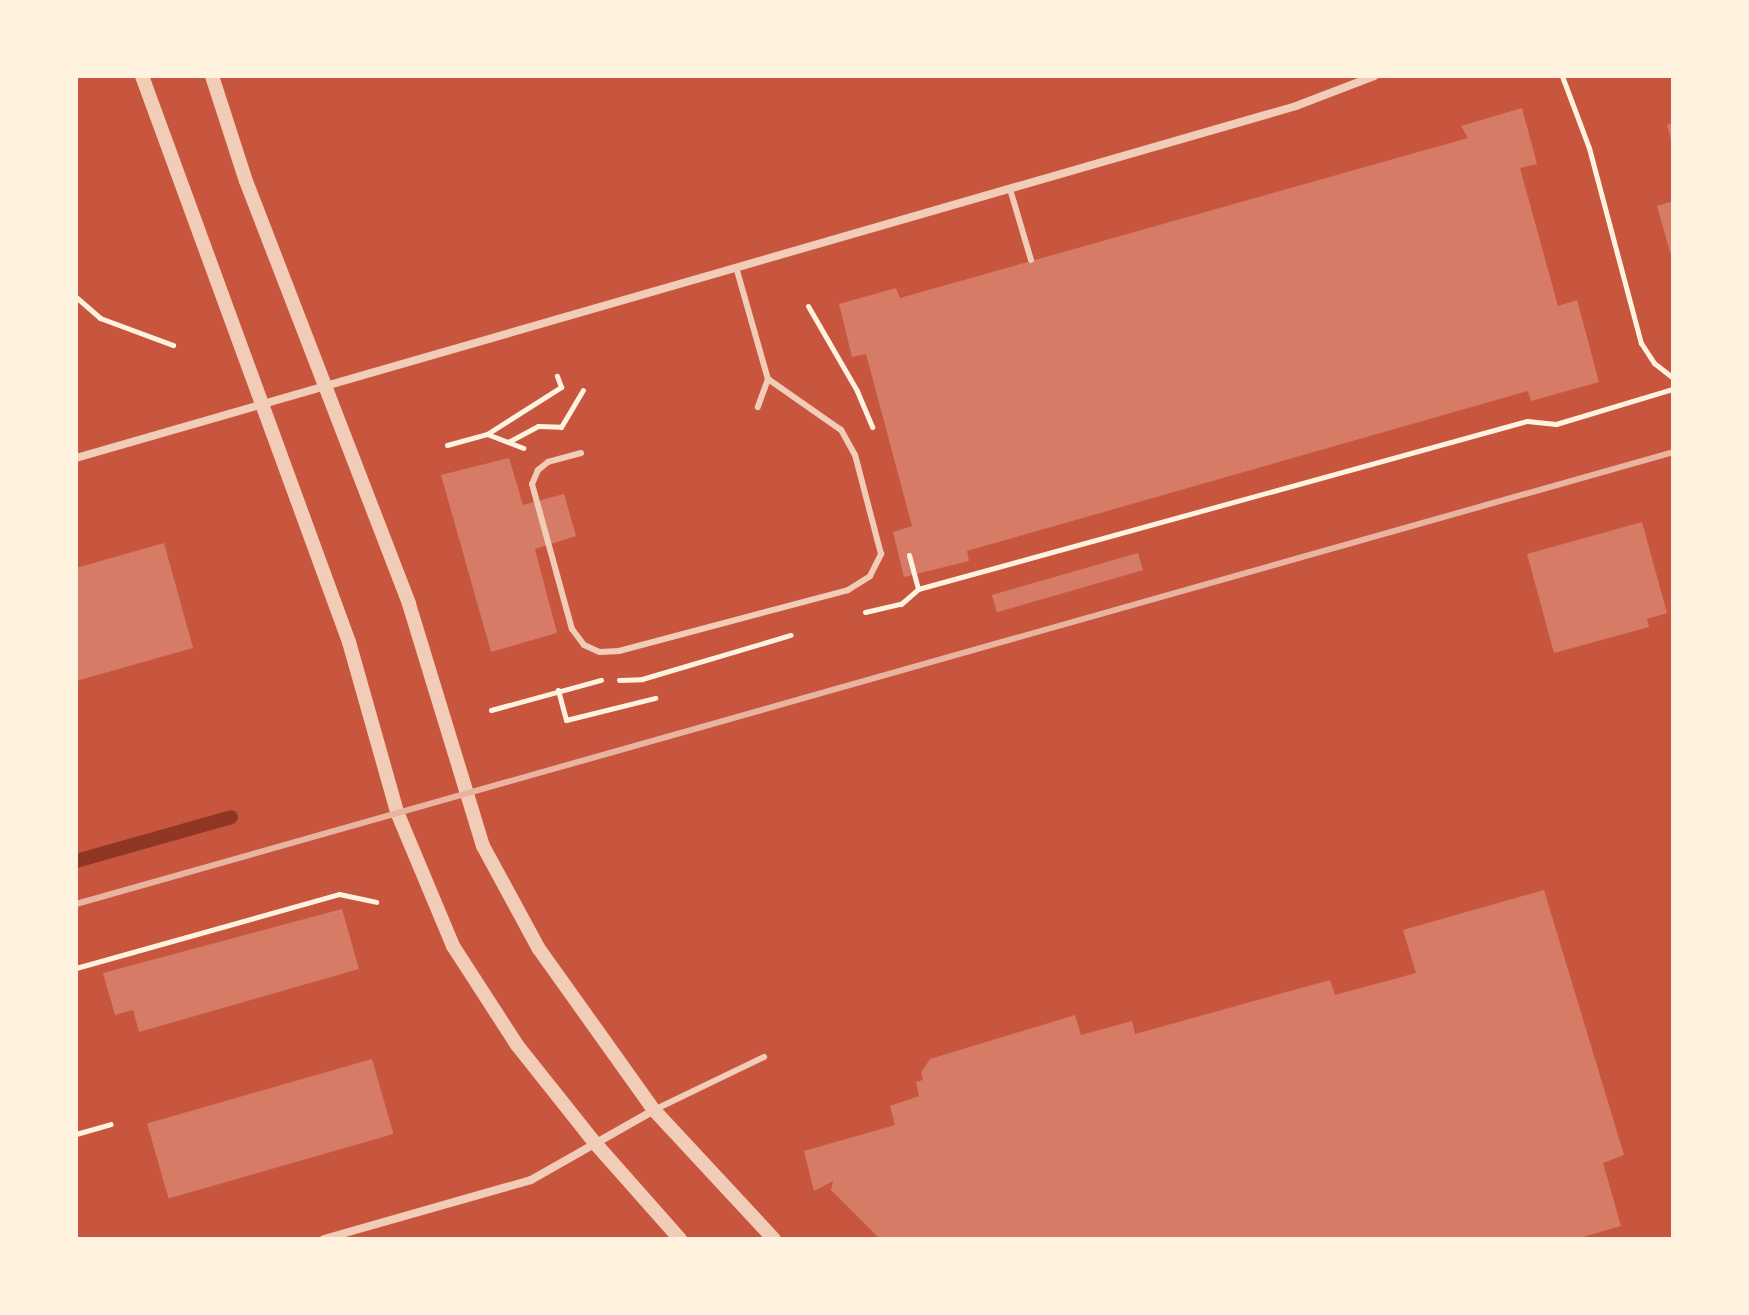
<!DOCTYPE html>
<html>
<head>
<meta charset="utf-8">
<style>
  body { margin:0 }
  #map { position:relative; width:1749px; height:1315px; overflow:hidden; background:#c8553d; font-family:"Roboto Condensed",sans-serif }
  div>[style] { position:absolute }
  .stream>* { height:14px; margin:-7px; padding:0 7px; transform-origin:7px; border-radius:7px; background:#8f3625 }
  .building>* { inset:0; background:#d67c66; transform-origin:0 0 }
  .path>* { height:5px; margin:-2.5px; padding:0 2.5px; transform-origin:2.5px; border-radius:2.5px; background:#fff3e0 }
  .service>* { height:6px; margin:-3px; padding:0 3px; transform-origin:3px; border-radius:3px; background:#f1ccb7 }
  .minor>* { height:8px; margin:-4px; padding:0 4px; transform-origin:4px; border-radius:4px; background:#f1ccb7 }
  .tertiary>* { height:14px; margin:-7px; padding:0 7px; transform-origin:7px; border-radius:7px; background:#f1ccb7 }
  .rail>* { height:6px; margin:-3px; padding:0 3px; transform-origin:3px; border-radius:3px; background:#e9b49f }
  span { translate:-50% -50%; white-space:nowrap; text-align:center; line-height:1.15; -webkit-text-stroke:6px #fff3e0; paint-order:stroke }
  .frame { position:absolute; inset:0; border:78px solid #fff3e0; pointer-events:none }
</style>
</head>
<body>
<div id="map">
  <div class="stream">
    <div style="left:76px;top:861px;width:161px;rotate:-15.8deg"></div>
  </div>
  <div class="building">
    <div style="clip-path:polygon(1522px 108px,1537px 164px,1520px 168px,1558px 306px,1577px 300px,1599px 382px,1531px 401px,1528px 391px,967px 551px,969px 561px,904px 577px,893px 532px,912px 526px,866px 354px,852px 357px,839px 304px,896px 288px,900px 298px,1468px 138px,1461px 126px)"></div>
    <div style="clip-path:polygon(1673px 123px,1673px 143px,1672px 143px,1667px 125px)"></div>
    <div style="clip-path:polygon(1673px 201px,1673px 259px,1672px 259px,1657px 206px)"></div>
    <div style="clip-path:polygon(509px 458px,523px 505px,564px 494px,576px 536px,535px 549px,557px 633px,491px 652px,441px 475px)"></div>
    <div style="clip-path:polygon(1642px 522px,1667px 613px,1647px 619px,1649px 627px,1554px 653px,1527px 554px)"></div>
    <div style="clip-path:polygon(164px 543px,193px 648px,76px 681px,76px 568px)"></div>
    <div style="left:1138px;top:553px;width:18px;height:152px;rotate:74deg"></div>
    <div style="clip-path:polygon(1544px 890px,1624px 1155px,1603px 1163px,1621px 1226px,1576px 1239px,880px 1239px,831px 1190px,833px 1181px,814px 1191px,804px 1151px,895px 1125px,890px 1106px,919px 1096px,916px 1082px,923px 1080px,921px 1073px,930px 1059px,1075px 1015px,1081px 1035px,1132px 1021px,1135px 1034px,1330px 980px,1335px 995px,1416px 973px,1403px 930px)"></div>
    <div style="clip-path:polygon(342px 909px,359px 969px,139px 1032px,133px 1010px,115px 1015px,103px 973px)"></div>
    <div style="left:372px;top:1059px;width:78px;height:234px;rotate:74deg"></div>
  </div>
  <div class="path">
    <div style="left:1562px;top:76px;width:77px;rotate:69.4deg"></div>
    <div style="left:1589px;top:148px;width:202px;rotate:75.1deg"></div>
    <div style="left:1641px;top:343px;width:24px;rotate:57deg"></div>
    <div style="left:1654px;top:363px;width:24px;rotate:38deg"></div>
    <div style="left:76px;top:297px;width:32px;rotate:41deg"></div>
    <div style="left:100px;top:318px;width:78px;rotate:20.3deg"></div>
    <div style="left:808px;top:306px;width:98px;rotate:60deg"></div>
    <div style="left:857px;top:391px;width:39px;rotate:67deg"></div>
    <div style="left:487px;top:434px;width:88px;rotate:-32.4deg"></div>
    <div style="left:561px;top:387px;width:12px;rotate:-110deg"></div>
    <div style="left:508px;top:442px;width:34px;rotate:-28deg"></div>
    <div style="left:538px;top:426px;width:23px;rotate:2deg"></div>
    <div style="left:561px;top:427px;width:43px;rotate:-59.3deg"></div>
    <div style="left:447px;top:445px;width:41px;rotate:-15.4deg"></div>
    <div style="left:487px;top:434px;width:39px;rotate:21deg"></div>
    <div style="left:909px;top:555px;width:35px;rotate:75deg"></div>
    <div style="left:865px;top:612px;width:37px;rotate:-13deg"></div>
    <div style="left:901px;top:604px;width:23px;rotate:-41deg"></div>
    <div style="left:918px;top:589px;width:632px;rotate:-15.42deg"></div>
    <div style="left:1527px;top:421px;width:29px;rotate:6deg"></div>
    <div style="left:1556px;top:424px;width:122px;rotate:-16.7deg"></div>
    <div style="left:619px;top:680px;width:23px;rotate:-2deg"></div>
    <div style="left:642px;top:679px;width:155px;rotate:-16.5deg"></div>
    <div style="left:558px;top:690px;width:31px;rotate:75deg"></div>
    <div style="left:566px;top:720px;width:92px;rotate:-13.9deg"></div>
    <div style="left:491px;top:710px;width:114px;rotate:-15.3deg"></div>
    <div style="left:76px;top:968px;width:273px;rotate:-15.7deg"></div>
    <div style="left:339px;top:894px;width:38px;rotate:12deg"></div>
    <div style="left:76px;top:1134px;width:36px;rotate:-16deg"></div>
  </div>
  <div class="service">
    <div style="left:1010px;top:189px;width:74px;rotate:73.5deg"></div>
    <div style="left:736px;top:267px;width:116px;rotate:74.1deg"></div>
    <div style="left:768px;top:379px;width:30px;rotate:110deg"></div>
    <div style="left:581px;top:453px;width:34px;rotate:165deg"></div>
    <div style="left:548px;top:462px;width:13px;rotate:141deg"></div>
    <div style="left:538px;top:470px;width:15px;rotate:113deg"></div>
    <div style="left:532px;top:484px;width:150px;rotate:74.6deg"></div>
    <div style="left:572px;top:629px;width:20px;rotate:53deg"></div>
    <div style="left:584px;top:645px;width:17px;rotate:24deg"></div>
    <div style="left:600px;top:652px;width:19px;rotate:-3deg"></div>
    <div style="left:619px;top:651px;width:237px;rotate:-14.9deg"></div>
    <div style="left:848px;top:590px;width:26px;rotate:-32deg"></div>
    <div style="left:870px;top:576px;width:25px;rotate:-63deg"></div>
    <div style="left:881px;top:554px;width:102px;rotate:-104.7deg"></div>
    <div style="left:855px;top:455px;width:29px;rotate:-119deg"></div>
    <div style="left:841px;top:430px;width:89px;rotate:-145.1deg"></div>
    <div style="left:656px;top:1109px;width:120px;rotate:-25.7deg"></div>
  </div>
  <div class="minor">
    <div style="left:76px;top:458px;width:1270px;rotate:-16.09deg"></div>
    <div style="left:1296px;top:106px;width:84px;rotate:-21deg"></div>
    <div style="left:324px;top:1239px;width:215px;rotate:-15.9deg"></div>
    <div style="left:531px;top:1180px;width:142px;rotate:-29.6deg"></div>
  </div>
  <div class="tertiary">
    <div style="left:142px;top:76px;width:603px;rotate:69.91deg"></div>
    <div style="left:349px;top:642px;width:177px;rotate:74.2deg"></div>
    <div style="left:397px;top:812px;width:145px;rotate:67.3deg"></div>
    <div style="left:453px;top:946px;width:118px;rotate:57.1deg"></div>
    <div style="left:517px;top:1045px;width:125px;rotate:51.5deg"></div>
    <div style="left:595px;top:1143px;width:128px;rotate:48.5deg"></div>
    <div style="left:212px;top:76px;width:110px;rotate:72.1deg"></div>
    <div style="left:246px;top:181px;width:453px;rotate:68.9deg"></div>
    <div style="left:409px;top:604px;width:253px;rotate:73deg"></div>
    <div style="left:483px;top:846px;width:117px;rotate:61.5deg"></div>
    <div style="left:539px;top:949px;width:198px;rotate:54.5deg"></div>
    <div style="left:654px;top:1110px;width:176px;rotate:47.1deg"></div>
  </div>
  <div class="rail">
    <div style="left:76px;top:904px;width:1660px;rotate:-15.8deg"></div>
  </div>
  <div class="frame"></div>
</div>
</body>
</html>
